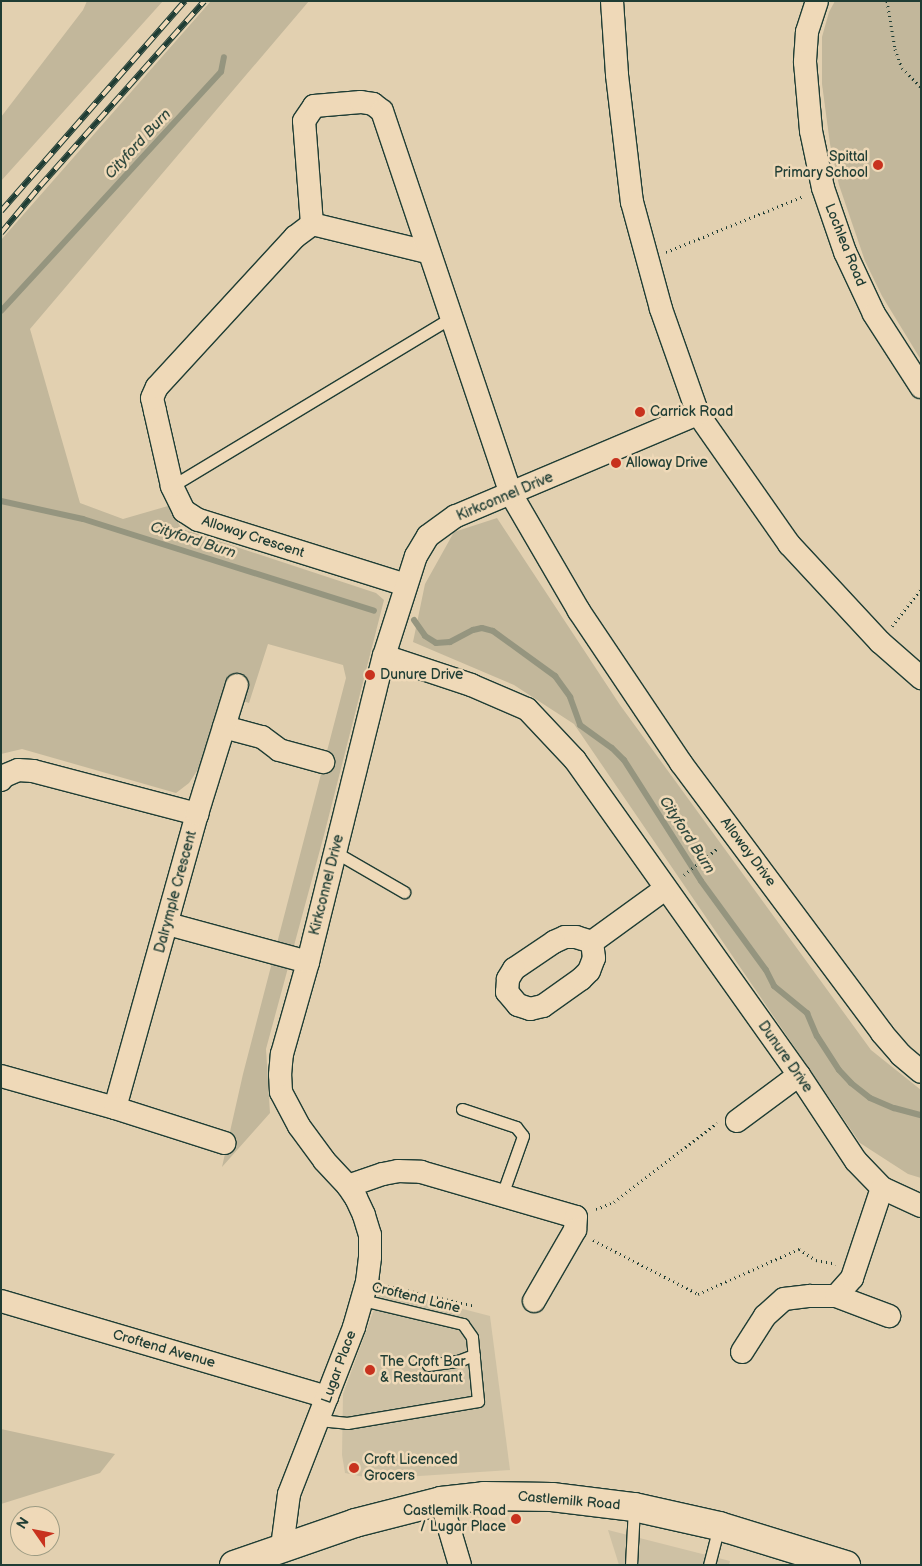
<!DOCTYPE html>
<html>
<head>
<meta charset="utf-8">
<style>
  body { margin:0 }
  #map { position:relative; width:922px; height:1566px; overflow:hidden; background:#e2d0b0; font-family:"Balsamiq Sans",sans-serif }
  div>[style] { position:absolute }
  .built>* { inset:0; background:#cec1a4 }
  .green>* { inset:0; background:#c2b79b }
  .stream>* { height:6px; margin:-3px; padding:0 3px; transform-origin:3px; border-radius:3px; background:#95957f }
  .path>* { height:3px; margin-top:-1.5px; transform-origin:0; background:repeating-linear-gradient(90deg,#1f3d34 0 1px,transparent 0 5px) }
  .roads { filter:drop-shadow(1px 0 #1f3d34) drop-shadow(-1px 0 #1f3d34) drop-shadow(0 1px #1f3d34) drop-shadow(0 -1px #1f3d34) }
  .service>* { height:11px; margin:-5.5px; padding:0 5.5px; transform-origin:5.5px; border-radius:5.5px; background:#efd9b8 }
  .minor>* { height:22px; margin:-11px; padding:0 11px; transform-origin:11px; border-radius:11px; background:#efd9b8 }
  .tertiary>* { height:28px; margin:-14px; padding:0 14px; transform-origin:14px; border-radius:14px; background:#efd9b8 }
  .rail>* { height:5.5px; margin-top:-2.75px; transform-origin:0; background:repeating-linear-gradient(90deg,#efd9b8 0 11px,#1f3d34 0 22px); box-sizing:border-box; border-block:1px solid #1f3d34 }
  .dots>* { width:14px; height:14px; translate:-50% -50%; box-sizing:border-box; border:2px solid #efd9b8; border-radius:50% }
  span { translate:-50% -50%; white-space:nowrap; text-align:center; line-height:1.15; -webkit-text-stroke:5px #efd9b8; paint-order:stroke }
  .poi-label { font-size:14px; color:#1f3d34 }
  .right { translate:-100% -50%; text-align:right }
  .left { translate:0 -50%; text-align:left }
  .street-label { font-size:14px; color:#1f3d34 }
  .water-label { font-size:15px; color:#314a3f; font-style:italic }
  .frame { position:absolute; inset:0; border:2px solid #1f3d34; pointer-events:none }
  .north { position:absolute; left:10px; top:1506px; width:50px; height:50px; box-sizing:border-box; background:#efd9b8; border:1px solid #9c9b83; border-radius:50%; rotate:303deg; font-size:14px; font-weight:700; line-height:20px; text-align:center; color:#1f3d34 }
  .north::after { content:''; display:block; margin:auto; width:18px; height:22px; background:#c8321e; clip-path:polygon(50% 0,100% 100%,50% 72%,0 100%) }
</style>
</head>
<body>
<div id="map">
  <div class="built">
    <div style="clip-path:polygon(382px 1288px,490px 1316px,510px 1470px,374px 1479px,345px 1473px,342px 1455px,343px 1394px)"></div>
    <div style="clip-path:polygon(608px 1530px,730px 1561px,729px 1565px,619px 1565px)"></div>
  </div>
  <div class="green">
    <div style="clip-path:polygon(87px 1px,163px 1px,1px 181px,1px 117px,83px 10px)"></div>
    <div style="clip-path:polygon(211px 1px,309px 1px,30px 329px,80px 503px,123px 519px,168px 506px,182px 529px,376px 593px,384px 600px,324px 835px,266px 1049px,270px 1113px,222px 1167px,243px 1074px,346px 678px,343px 665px,268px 644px,249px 703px,243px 701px,189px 783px,176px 793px,22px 749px,1px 754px,1px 240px)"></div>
    <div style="clip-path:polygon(835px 1px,921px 1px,921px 360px,882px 296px,865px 261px,839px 185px,830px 144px,822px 84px,822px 37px,829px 12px)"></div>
    <div style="clip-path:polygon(497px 518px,620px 705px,871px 1050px,921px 1090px,921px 1178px,908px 1174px,860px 1143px,574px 724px,514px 685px,413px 642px,425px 584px,454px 532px)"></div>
    <div style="clip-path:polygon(1px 1429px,115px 1454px,100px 1473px,1px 1504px)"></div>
  </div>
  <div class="stream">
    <div style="left:1px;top:311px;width:325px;rotate:-47.4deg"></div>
    <div style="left:221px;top:72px;width:15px;rotate:-79deg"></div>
    <div style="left:1px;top:501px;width:84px;rotate:12.4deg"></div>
    <div style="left:83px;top:519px;width:305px;rotate:17.5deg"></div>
    <div style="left:414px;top:620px;width:19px;rotate:55deg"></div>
    <div style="left:425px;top:636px;width:13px;rotate:32deg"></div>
    <div style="left:436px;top:643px;width:14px;rotate:-4deg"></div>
    <div style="left:450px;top:642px;width:26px;rotate:-28deg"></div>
    <div style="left:473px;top:630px;width:9px;rotate:-13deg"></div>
    <div style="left:482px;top:628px;width:11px;rotate:15deg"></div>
    <div style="left:493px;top:631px;width:77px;rotate:36deg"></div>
    <div style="left:555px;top:676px;width:26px;rotate:54deg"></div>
    <div style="left:570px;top:697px;width:30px;rotate:70deg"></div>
    <div style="left:580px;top:725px;width:39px;rotate:36deg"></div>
    <div style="left:612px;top:748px;width:17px;rotate:45deg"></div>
    <div style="left:624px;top:760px;width:143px;rotate:57.5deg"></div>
    <div style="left:701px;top:881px;width:110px;rotate:53.9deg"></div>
    <div style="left:766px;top:970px;width:18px;rotate:63deg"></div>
    <div style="left:774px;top:986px;width:43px;rotate:39.3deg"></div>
    <div style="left:807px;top:1013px;width:25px;rotate:67deg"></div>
    <div style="left:817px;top:1036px;width:40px;rotate:57.1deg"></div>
    <div style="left:839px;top:1070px;width:18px;rotate:47deg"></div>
    <div style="left:851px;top:1083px;width:24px;rotate:38deg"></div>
    <div style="left:870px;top:1098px;width:26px;rotate:23deg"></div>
    <div style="left:894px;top:1108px;width:28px;rotate:15deg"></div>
  </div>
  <div class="path">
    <div style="left:887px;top:1px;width:49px;rotate:80.5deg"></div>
    <div style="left:895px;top:49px;width:20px;rotate:70deg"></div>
    <div style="left:902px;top:68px;width:27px;rotate:45deg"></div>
    <div style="left:666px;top:252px;width:149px;rotate:-22.1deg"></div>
    <div style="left:892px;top:626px;width:47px;rotate:-51.9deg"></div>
    <div style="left:684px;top:875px;width:43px;rotate:-38.5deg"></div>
    <div style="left:596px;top:1209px;width:19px;rotate:-21deg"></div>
    <div style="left:614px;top:1202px;width:130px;rotate:-37.5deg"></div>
    <div style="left:593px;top:1240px;width:118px;rotate:27.2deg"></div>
    <div style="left:698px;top:1294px;width:111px;rotate:-24deg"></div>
    <div style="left:799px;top:1249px;width:20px;rotate:33deg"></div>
    <div style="left:816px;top:1260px;width:20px;rotate:11deg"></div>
    <div style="left:388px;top:1286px;width:89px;rotate:12.9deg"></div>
  </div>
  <div class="roads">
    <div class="service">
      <div style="left:172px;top:486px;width:326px;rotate:-31.1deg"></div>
      <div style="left:335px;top:852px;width:80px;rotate:30.1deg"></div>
      <div style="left:462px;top:1109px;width:57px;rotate:18.4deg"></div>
      <div style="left:516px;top:1127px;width:11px;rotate:52deg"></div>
      <div style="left:523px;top:1136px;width:63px;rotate:109.6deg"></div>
      <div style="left:428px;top:1365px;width:30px;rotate:-8deg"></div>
      <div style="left:458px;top:1361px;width:17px;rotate:-21deg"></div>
      <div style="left:321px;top:1416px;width:9px;rotate:32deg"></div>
      <div style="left:329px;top:1421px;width:18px;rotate:6deg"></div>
      <div style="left:347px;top:1423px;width:133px;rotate:-9.5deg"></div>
      <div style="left:478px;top:1401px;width:64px;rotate:-95.4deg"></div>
      <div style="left:472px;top:1337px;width:16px;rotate:-125deg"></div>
      <div style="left:463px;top:1324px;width:104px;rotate:-166.6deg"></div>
      <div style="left:631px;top:1565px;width:58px;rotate:-87deg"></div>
      <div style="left:709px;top:1565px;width:40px;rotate:-75.6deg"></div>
    </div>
    <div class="minor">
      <div style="left:612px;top:1px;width:74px;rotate:86.1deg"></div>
      <div style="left:617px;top:75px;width:128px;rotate:83.3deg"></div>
      <div style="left:632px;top:202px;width:111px;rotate:74.8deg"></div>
      <div style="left:661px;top:309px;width:111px;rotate:70.6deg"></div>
      <div style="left:698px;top:414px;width:159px;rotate:55deg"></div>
      <div style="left:789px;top:544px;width:134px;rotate:47.1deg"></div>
      <div style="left:880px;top:642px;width:55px;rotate:41.3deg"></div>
      <div style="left:817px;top:1px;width:33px;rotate:108deg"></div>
      <div style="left:807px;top:32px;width:30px;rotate:94deg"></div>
      <div style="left:805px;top:62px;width:69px;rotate:85deg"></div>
      <div style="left:811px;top:131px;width:58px;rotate:78.1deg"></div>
      <div style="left:823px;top:188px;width:68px;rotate:71deg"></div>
      <div style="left:845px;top:252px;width:68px;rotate:64.9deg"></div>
      <div style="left:874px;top:314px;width:87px;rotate:57.2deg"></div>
      <div style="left:312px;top:224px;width:118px;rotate:13.7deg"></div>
      <div style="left:406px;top:585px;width:218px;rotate:-162.6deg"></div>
      <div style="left:198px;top:520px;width:17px;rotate:-147deg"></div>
      <div style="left:184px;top:511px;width:28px;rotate:-116deg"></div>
      <div style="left:172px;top:486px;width:77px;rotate:-102.8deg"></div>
      <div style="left:155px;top:411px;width:13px;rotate:-103deg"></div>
      <div style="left:152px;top:398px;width:12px;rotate:-66deg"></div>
      <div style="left:157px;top:387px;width:204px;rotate:-47.4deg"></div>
      <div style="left:295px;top:237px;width:21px;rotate:-37deg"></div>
      <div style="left:312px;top:224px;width:103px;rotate:-94.4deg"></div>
      <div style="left:304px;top:121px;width:18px;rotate:-56deg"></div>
      <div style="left:314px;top:106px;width:47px;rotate:-4.9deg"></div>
      <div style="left:361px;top:102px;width:12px;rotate:9deg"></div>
      <div style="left:373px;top:104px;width:11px;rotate:38deg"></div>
      <div style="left:382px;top:111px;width:404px;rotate:71.4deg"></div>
      <div style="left:511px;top:494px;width:135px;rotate:59.8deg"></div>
      <div style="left:579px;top:611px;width:183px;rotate:56.1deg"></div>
      <div style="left:681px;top:763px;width:337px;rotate:53.3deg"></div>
      <div style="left:882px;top:1033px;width:29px;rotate:49deg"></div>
      <div style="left:901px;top:1055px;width:26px;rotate:40deg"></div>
      <div style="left:384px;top:656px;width:92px;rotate:18.4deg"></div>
      <div style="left:471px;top:685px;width:61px;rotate:23.2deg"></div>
      <div style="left:527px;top:709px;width:70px;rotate:46.7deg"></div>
      <div style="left:575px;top:760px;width:387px;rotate:54.6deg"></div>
      <div style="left:799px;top:1075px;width:103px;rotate:56.5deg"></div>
      <div style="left:856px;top:1161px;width:37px;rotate:46deg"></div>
      <div style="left:882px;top:1188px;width:43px;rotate:24.8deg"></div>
      <div style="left:224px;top:727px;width:39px;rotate:15deg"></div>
      <div style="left:262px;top:737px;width:21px;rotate:37deg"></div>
      <div style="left:279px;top:750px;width:46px;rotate:15.3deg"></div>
      <div style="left:1px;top:780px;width:5px;rotate:-53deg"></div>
      <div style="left:4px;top:776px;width:15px;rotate:-23deg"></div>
      <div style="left:18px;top:770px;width:15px;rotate:4deg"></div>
      <div style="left:33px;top:771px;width:170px;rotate:14.7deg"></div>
      <div style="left:197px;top:814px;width:305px;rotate:105.6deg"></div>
      <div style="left:197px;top:814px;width:135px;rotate:-72.8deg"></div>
      <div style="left:168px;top:924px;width:145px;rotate:15.2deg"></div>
      <div style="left:592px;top:942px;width:17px;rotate:-163deg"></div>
      <div style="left:576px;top:937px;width:11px;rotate:180deg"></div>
      <div style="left:565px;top:937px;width:12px;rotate:156deg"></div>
      <div style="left:554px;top:942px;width:48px;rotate:146deg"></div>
      <div style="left:514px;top:969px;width:12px;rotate:121deg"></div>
      <div style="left:508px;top:979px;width:13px;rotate:94deg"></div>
      <div style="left:507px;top:992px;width:17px;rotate:50deg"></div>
      <div style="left:518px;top:1005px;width:13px;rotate:18deg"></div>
      <div style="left:530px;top:1009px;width:13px;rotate:-13deg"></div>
      <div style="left:543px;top:1006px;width:47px;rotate:-35.4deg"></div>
      <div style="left:581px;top:979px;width:11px;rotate:-45deg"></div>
      <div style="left:589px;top:971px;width:14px;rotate:-69deg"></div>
      <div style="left:594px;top:958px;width:16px;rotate:-97deg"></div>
      <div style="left:592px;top:942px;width:90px;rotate:-36deg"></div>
      <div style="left:1px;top:1076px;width:118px;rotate:15.7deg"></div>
      <div style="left:115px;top:1108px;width:115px;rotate:17.7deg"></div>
      <div style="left:737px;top:1121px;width:77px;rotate:-36.6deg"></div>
      <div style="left:348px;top:1186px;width:37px;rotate:-19deg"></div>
      <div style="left:383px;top:1174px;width:15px;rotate:-11deg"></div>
      <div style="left:398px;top:1171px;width:23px;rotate:2deg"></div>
      <div style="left:421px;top:1172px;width:161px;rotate:16.2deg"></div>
      <div style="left:576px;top:1217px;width:13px;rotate:94deg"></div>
      <div style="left:575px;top:1230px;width:82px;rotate:120deg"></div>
      <div style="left:836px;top:1296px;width:57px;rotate:20.7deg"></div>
      <div style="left:1px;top:1301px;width:340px;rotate:16.4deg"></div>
      <div style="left:742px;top:1352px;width:43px;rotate:-57.4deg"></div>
      <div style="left:765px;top:1316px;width:25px;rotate:-42deg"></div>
      <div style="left:784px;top:1299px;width:26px;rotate:-7deg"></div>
      <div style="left:810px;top:1296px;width:26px"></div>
      <div style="left:836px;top:1296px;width:24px;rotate:-48deg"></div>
      <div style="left:852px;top:1278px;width:95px;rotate:-71.6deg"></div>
      <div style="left:441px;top:1501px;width:67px;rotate:73.5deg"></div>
      <div style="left:282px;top:1547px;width:53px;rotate:-82.5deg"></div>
      <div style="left:289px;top:1494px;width:179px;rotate:-68.7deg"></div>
      <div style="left:354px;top:1327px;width:47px;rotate:-73.9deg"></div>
      <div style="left:367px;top:1282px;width:25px;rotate:-83deg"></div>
      <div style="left:370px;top:1257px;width:22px;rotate:-90deg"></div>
      <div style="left:370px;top:1235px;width:21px;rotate:-107deg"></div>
      <div style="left:364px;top:1215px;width:19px;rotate:-115deg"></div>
      <div style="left:356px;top:1198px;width:14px;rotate:-124deg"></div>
      <div style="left:348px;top:1186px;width:35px;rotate:-133deg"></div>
      <div style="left:324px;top:1160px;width:42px;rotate:-126.3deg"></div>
      <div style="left:299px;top:1126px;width:38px;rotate:-118deg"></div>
      <div style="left:281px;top:1092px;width:17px;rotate:-93deg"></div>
      <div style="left:280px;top:1075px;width:21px;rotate:-85deg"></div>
      <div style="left:282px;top:1054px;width:96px;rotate:-74.2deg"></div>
      <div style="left:308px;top:962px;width:315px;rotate:-76.1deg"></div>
      <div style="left:384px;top:656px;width:105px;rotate:-72.3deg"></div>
      <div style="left:416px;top:556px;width:23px;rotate:-59deg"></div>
      <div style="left:428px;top:536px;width:34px;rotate:-36deg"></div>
      <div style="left:456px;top:516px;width:263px;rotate:-22.9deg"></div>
    </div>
    <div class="tertiary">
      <div style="left:234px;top:1565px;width:128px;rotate:-19.1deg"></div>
      <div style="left:355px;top:1523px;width:89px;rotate:-14.3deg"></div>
      <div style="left:441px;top:1501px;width:43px;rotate:-6.6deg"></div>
      <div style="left:484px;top:1496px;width:68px;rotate:0.8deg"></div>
      <div style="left:552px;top:1497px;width:83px;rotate:7deg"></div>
      <div style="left:634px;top:1507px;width:87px;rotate:12.6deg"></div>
      <div style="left:719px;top:1526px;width:133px;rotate:17.1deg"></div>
    </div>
  </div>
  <div class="rail">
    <div style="left:1px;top:211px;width:279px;rotate:-48.8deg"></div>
    <div style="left:1px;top:233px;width:61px;rotate:-50.3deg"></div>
    <div style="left:40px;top:186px;width:247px;rotate:-48.4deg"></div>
  </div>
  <div class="dots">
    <div style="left:878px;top:165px;background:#c8321e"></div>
    <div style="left:640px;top:412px;background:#c8321e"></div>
    <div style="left:616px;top:463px;background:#c8321e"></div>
    <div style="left:370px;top:675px;background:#c8321e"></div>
    <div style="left:370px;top:1370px;background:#c8321e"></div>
    <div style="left:354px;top:1468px;background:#c8321e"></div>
    <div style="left:516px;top:1519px;background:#c8321e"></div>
  </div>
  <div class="poi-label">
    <span class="right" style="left:868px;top:165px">Spittal<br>Primary School</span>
    <span class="left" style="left:650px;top:412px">Carrick Road</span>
    <span class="left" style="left:626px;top:463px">Alloway Drive</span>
    <span class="left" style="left:380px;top:675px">Dunure Drive</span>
    <span class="left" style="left:380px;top:1370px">The Croft Bar<br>&amp; Restaurant</span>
    <span class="left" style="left:364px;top:1468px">Croft Licenced<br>Grocers</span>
    <span class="right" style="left:506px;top:1519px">Castlemilk Road<br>/ Lugar Place</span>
  </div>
  <div class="street-label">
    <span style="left:845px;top:245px;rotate:68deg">Lochlea Road</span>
    <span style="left:505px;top:497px;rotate:-23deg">Kirkconnel Drive</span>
    <span style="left:253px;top:537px;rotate:18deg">Alloway Crescent</span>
    <span style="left:748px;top:852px;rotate:53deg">Alloway Drive</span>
    <span style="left:327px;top:885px;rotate:-76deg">Kirkconnel Drive</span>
    <span style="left:176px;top:892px;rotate:-75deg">Dalrymple Crescent</span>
    <span style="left:785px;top:1057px;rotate:55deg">Dunure Drive</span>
    <span style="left:416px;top:1298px;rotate:14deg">Croftend Lane</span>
    <span style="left:164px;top:1349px;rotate:16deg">Croftend Avenue</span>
    <span style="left:339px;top:1367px;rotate:-70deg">Lugar Place</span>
    <span style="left:569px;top:1501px;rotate:5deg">Castlemilk Road</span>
  </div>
  <div class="water-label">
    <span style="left:138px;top:144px;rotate:-47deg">Cityford Burn</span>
    <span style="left:193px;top:540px;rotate:18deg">Cityford Burn</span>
    <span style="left:687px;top:835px;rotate:57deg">Cityford Burn</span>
  </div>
  <div class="frame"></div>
  <div class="north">N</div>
</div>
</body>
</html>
